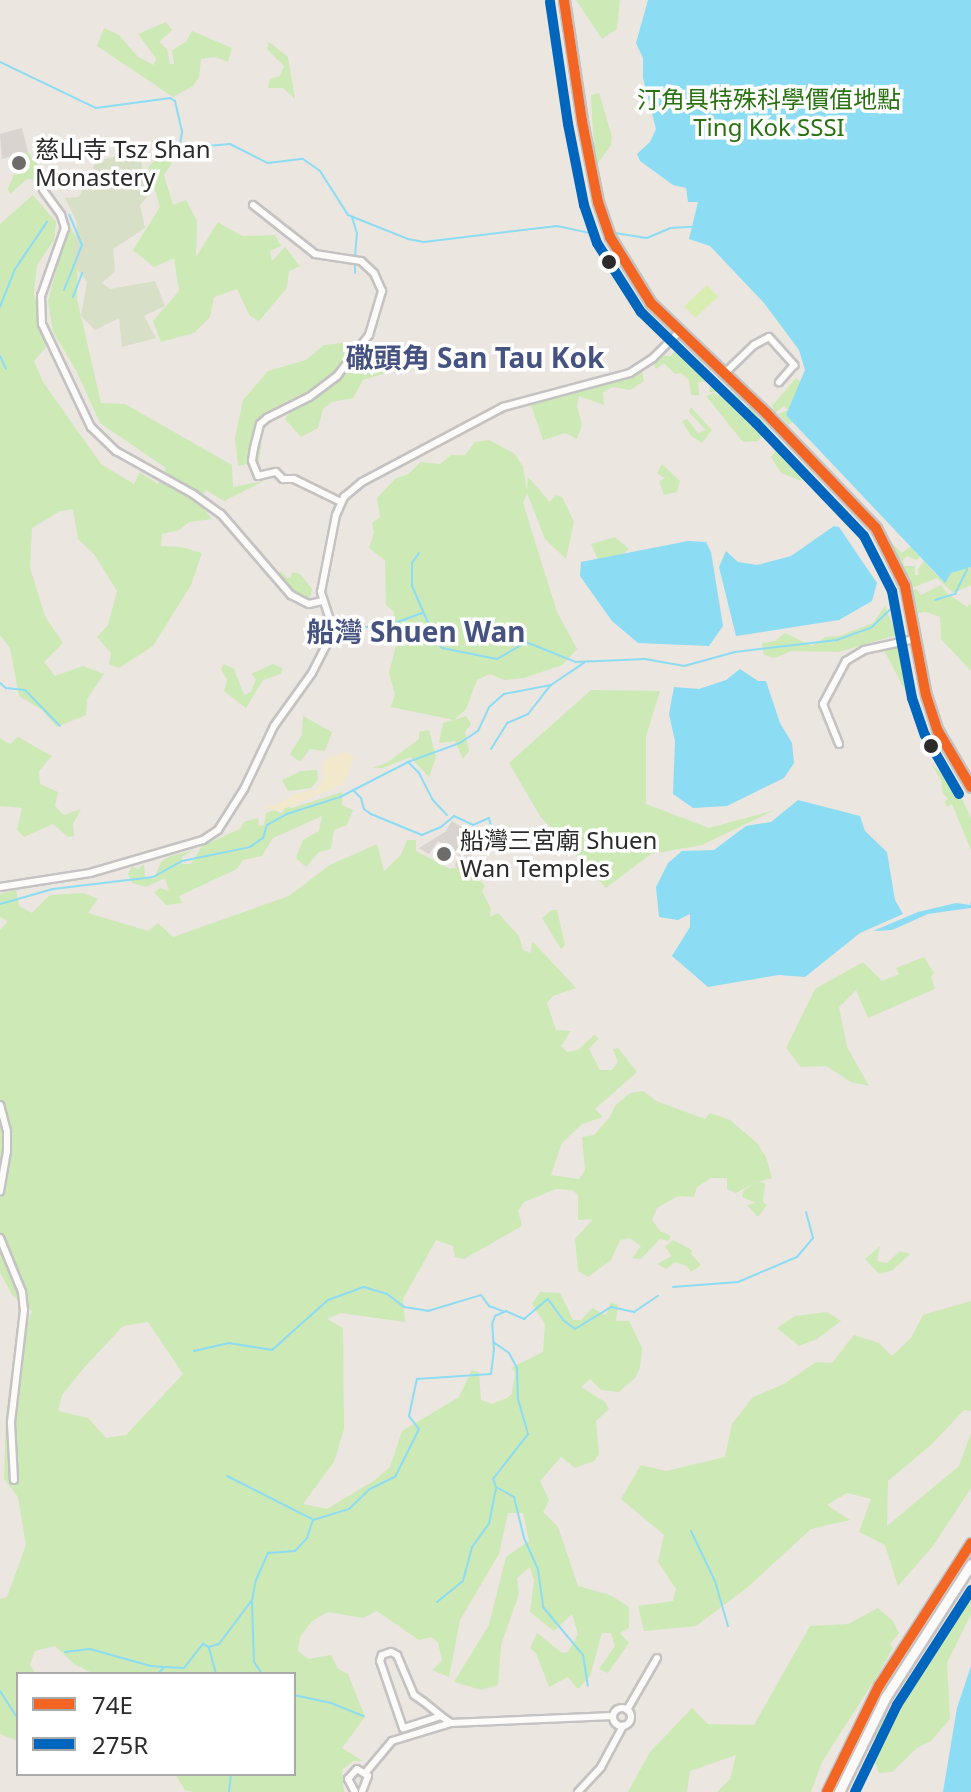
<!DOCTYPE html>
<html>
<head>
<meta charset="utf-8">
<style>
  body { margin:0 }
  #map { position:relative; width:971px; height:1792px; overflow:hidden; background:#ebe6e0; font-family:"Noto Sans","Noto Sans TC",sans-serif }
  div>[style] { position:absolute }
  .green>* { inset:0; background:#cde9b6 }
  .sand>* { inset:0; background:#f2e9cc }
  .cemetery>* { inset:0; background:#d7dfc6 }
  .pitch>* { inset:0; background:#d9edb2; transform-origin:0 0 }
  .plaza>* { inset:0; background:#d9d4cf }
  .water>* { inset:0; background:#8cdcf4 }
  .stream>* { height:2px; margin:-1px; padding:0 1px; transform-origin:1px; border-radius:1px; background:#8cdcf4 }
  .roads { filter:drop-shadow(2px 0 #c4c2c2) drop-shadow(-2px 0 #c4c2c2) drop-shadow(0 2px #c4c2c2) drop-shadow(0 -2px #c4c2c2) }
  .street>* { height:6px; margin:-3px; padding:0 3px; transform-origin:3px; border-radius:3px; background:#fcfbfa }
  .street>.ring { margin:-3px; padding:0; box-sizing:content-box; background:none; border:6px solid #fcfbfa; border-radius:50% }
  .secondary>* { height:9px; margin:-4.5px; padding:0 4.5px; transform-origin:4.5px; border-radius:4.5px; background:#fcfbfa }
  .bus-1>* { height:10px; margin:-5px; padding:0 5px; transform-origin:5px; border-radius:5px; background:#f26522 }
  .bus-2>* { height:10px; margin:-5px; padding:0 5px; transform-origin:5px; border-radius:5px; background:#0065bd }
  .dots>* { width:22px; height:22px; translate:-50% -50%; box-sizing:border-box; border:4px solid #fff; border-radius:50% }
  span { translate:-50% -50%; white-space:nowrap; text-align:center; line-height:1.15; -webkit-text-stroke:7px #fff; paint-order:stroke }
  .park-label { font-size:24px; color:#297112 }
  .poi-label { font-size:24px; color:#2b2b2b }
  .left { translate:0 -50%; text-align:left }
  .quarter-label { font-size:28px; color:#465381; font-weight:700 }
  .legend { position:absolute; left:16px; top:1672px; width:280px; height:104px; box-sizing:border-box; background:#fff; border:2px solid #aaa; margin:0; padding:10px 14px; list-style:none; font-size:24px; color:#2b2b2b }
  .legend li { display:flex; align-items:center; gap:16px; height:40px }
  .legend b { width:40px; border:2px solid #aaa }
</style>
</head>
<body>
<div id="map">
  <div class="green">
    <div style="clip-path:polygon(576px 0,620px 0,617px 29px,602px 39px)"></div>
    <div style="clip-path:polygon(166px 22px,172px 30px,159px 42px,167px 49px,170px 64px,174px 64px,172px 50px,186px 42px,192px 31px,232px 48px,228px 62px,215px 57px,201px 59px,199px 77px,193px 86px,173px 97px,97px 46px,104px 28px,119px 35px,138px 57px,154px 65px,156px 58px,138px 34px)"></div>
    <div style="clip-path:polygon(269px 42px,288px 57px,295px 99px,283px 88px,268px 88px,270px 79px,280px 76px,284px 66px,267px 49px)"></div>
    <div style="clip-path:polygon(599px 93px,612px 137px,611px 145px,595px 167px,591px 95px)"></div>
    <div style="clip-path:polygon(28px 152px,39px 166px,34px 171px,43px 181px,27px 179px,10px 194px,8px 189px,17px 167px,15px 156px)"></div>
    <div style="clip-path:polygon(164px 152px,172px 163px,164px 175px,173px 205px,186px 200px,197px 221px,196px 257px,218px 222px,242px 236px,275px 235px,281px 246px,270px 251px,272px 261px,285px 247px,300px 266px,289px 271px,287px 288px,259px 321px,250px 316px,237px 289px,214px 297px,210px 317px,194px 333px,161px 342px,153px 321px,179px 291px,174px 258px,154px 267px,133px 250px,160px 207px,148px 167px)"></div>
    <div style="clip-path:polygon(33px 195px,56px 222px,54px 240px,37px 265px,34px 293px,46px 347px,34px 361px,43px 382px,101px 464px,134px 484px,140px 472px,158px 484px,166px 468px,100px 423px,76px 370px,53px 332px,48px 301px,67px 229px,59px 207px,78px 241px,77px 299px,101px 403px,125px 404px,232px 465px,233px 487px,264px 481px,224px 501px,206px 490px,197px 501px,212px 519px,189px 522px,179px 530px,162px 534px,161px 546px,182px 547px,202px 553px,191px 585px,153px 646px,119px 668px,109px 664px,111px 653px,97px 637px,108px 625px,117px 591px,94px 554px,78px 539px,73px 509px,60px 511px,32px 528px,30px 568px,45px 616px,63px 643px,44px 662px,55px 676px,83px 666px,104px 674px,87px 699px,86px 715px,57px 727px,42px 710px,19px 696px,10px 648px,0 635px,0 224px)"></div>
    <div style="clip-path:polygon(342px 343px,357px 350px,355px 366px,366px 370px,384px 365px,389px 372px,363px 380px,353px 398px,332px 402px,323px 409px,318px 428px,301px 437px,285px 419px,290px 412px,288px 400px,253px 427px,261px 446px,259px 462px,238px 466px,235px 438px,243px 400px,268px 371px,306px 360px,324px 345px)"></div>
    <div style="clip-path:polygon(674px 352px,687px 352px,695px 359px,689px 361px,691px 368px,698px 361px,718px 380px,717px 392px,709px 392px,711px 381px,698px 382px,699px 395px,691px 395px,689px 380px,681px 373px,675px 374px,664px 363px,656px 369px,654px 365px,663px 356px,671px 356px)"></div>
    <div style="clip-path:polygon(631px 368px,642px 372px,644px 381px,630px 390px,613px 387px,603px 392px,604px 405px,579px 396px,577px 406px,582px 425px,577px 439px,565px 433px,543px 440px,530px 402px,600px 387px)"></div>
    <div style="clip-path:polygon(796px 378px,802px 383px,795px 418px,789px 425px,778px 414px,788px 410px,784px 406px,774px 414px,772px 406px)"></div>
    <div style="clip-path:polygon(722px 387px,741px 398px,741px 407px,750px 407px,769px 428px,758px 441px,743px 442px,706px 396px,714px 393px,719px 396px)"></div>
    <div style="clip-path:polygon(691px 407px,712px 430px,702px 443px,691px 436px,682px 421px,687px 419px,698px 433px,706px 430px,689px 412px)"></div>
    <div style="clip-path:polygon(489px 440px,515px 454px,523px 467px,527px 491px,528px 477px,550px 502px,556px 495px,562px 497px,574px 522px,566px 559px,545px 539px,527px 493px,523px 503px,557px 612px,577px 649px,562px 665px,524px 678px,504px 680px,490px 674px,477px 680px,466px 709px,454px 720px,466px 716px,471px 724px,465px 732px,469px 751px,463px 759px,455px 741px,439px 743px,443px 723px,454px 720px,391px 707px,395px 694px,389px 673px,396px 646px,394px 612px,386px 605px,385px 560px,369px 548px,374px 533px,372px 523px,380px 517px,377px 498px,396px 478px,407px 475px,421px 462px,440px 464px,451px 455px,465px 455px,475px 442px)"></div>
    <div style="clip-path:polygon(778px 448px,806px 476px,801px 481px,781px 473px,771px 457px)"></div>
    <div style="clip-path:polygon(662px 464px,680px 481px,677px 492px,664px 495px,659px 481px,665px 478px,657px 473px)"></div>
    <div style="clip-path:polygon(885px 536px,902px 553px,911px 546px,922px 555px,916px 560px,907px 556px,903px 560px,904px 566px,915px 566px,915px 575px,919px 575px,918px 569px,924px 561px,938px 577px,971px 566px,971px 585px,953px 593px,937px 578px,904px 591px,895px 584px)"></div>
    <div style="clip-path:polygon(615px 537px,629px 549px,616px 560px,600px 564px,591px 544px)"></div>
    <div style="clip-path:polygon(281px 571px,287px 578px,291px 577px,292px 572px,300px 574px,312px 589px,310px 598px,300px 594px,293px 598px,283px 590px,275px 580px)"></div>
    <div style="clip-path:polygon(941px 585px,947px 593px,967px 607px,971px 604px,971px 671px,941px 639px,940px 617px,926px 612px,912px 614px,905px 596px,916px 589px,921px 595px)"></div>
    <div style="clip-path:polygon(885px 606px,897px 635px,839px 652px,792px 651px,774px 658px,764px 655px,762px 643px,775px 641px,785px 633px,812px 646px,825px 637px,839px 636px,873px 623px)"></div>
    <div style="clip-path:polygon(900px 647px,906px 665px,908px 696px,885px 652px,886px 649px)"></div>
    <div style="clip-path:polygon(224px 664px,234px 669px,244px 695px,251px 692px,256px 679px,251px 674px,273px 664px,282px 668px,281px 674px,263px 680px,246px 708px,224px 691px,227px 680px,221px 669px)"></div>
    <div style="clip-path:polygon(591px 690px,660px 691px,646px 736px,646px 804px,709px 828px,775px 810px,702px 845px,651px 854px,606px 888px,540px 816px,509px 763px)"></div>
    <div style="clip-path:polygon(303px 716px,332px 732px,325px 751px,310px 749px,300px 762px,290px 754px,302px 735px)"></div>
    <div style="clip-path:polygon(429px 730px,436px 757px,429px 777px,410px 757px,383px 768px,373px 768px,388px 762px,419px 739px,419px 732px)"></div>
    <div style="clip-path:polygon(18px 737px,52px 756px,39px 771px,40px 784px,58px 792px,55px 806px,64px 815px,81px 809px,73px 824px,74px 836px,68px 837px,53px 824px,24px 837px,17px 830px,22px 808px,0 806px,0 738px,10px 744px)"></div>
    <div style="clip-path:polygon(941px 761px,962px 791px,960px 795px,971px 818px,971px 850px,952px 804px,947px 807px,945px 802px,948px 798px,943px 794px,941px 780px,931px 764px,947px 778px)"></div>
    <div style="clip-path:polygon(317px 770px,318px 780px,311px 788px,288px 791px,282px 780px,301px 771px)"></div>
    <div style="clip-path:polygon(342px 792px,342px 805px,353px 810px,347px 825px,334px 830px,331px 849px,319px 852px,306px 867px,296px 858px,303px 840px,319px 831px,322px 816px,273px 838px,262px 856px,243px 860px,237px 869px,179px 896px,182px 903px,166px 905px,154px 892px,160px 888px,169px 891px,165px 878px,146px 887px,132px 883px,128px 874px,132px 866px,138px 869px,144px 864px,145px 877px,154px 879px,161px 862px,170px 856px,194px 850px,182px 857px,182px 864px,191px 864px,202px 846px,240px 829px,244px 822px,258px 818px,259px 826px,264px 825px,266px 813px,274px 810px,282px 813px,286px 806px,292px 808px)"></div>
    <div style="clip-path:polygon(evenodd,407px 840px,416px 840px,416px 851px,450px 869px,480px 861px,481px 866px,473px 873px,485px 886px,482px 891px,491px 909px,490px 917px,498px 913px,519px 936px,523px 950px,531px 953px,532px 942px,535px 944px,576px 988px,553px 996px,547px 1003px,556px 1030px,571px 1031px,561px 1046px,567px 1052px,578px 1050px,594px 1035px,599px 1038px,589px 1049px,600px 1070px,612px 1070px,618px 1062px,613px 1049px,618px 1048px,637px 1072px,595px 1109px,603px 1117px,582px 1124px,562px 1143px,551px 1175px,579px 1179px,585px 1170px,582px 1137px,594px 1135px,610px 1117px,615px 1106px,630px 1093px,643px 1091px,656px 1101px,705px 1119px,710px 1113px,730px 1120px,757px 1143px,766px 1157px,772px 1178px,758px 1182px,765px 1183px,763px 1202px,767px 1205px,758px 1217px,747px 1205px,756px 1203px,742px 1197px,743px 1191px,757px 1182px,736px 1193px,727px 1189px,727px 1178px,711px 1178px,697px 1187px,694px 1197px,678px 1196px,657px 1208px,652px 1220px,660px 1231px,671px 1236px,668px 1241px,660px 1239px,641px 1259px,632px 1258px,641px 1246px,630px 1238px,620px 1240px,611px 1260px,588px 1277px,578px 1271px,575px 1239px,593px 1219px,578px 1220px,578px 1195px,572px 1190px,556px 1189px,524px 1202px,518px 1211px,522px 1226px,464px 1259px,455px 1257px,453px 1246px,436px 1240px,403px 1299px,405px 1322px,341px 1313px,327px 1319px,343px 1328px,344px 1429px,334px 1462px,303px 1504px,327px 1509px,375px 1480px,390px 1467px,402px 1431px,459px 1397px,472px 1370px,479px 1372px,481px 1400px,492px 1404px,507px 1398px,512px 1394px,515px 1372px,511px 1368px,543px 1352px,545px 1324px,532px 1304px,540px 1292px,560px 1293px,573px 1320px,581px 1320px,592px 1308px,606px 1315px,611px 1302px,618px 1305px,616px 1321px,629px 1321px,642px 1348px,640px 1368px,635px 1378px,619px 1392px,601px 1390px,590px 1379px,581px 1387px,605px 1402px,609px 1409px,596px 1421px,599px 1454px,594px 1461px,575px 1468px,561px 1457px,540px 1481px,549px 1500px,543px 1512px,558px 1527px,578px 1586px,610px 1595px,629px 1607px,629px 1628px,620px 1633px,629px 1643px,608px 1673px,599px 1669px,615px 1646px,611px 1633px,602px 1633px,590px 1676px,578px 1689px,568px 1677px,549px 1687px,536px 1653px,530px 1648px,537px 1633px,562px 1653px,568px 1652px,578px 1634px,572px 1614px,554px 1631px,530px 1612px,534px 1580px,530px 1567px,517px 1578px,519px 1594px,501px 1645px,498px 1685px,481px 1690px,454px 1682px,489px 1625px,506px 1557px,529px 1541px,523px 1513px,508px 1513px,499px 1554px,460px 1620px,449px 1677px,432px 1670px,442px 1661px,438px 1642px,431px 1637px,419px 1640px,377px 1611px,363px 1618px,328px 1612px,312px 1621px,300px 1637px,298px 1651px,308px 1659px,331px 1655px,338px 1669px,348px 1674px,365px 1717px,342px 1748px,363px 1761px,353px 1761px,342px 1770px,344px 1792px,194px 1792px,185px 1790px,175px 1774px,294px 1774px,294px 1674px,94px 1674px,74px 1664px,55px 1646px,35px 1651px,30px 1665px,36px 1674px,18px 1674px,18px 1741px,0 1734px,0 1599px,7px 1597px,26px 1545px,18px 1497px,4px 1479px,6px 1414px,14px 1352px,32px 1311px,12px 1295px,0 1272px,0 930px,8px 921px,0 917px,0 894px,16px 890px,19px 906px,32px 913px,50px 895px,83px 893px,98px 899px,88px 913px,148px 931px,158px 923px,173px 937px,289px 896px,330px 865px,377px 844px,384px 871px,401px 855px,407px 840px,148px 1322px,183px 1374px,126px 1435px,106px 1438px,88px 1418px,58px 1411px,62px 1395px,82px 1370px,123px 1326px,148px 1322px)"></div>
    <div style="clip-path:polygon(552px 910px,557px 910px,565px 945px,561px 949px,542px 918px)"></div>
    <div style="clip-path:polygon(924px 957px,934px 973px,931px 976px,935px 989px,868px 1018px,856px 990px,839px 1007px,847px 1047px,869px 1086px,851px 1082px,826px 1066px,801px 1067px,786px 1048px,815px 989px,863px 962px,882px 981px,899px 974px,896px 968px)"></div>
    <div style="clip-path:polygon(673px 1240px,692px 1250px,691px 1254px,701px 1265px,691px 1272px,687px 1266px,675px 1262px,666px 1269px,657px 1264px,672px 1256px,665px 1247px)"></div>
    <div style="clip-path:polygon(880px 1246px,877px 1261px,887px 1263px,900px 1251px,910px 1254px,893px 1270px,879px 1274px,865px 1259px)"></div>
    <div style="clip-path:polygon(971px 1301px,971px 1411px,964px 1410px,932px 1444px,888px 1481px,887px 1526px,959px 1466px,971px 1433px,971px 1488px,933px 1546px,898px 1586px,885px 1545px,859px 1532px,871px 1499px,847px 1493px,827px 1505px,850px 1520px,811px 1529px,748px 1587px,696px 1626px,644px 1631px,638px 1606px,673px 1601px,676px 1589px,658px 1562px,664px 1535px,621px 1499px,641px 1465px,666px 1471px,725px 1457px,732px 1424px,753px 1397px,784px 1384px,816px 1362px,832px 1363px,854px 1335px,879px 1343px,892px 1356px,911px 1338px,923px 1315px)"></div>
    <div style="clip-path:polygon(827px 1312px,841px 1321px,817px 1339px,799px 1346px,777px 1328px,795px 1316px)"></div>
    <div style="clip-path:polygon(971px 1594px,971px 1614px,947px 1663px,950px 1719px,931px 1741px,917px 1748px,892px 1772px,879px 1773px,870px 1751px,877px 1742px,871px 1726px,899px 1701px,910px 1683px,916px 1681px,918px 1671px)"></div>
    <div style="clip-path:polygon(878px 1608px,893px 1621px,899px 1633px,890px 1644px,893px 1648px,877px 1676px,822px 1762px,811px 1792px,717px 1792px,730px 1779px,736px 1755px,690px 1771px,687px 1792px,628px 1792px,650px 1752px,692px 1708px,708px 1724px,754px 1725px,810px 1626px,848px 1624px)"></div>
  </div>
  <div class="sand">
    <div style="clip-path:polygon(346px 752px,357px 759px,352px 761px,344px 784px,279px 811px,265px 808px,264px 805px,275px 806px,295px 794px,317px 789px,325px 776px,322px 768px,326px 759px)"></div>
  </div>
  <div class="cemetery">
    <div style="clip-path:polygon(126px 153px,141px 161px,147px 197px,140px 205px,145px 228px,113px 249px,115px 271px,102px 283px,110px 289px,155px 281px,165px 306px,144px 316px,156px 338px,122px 347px,119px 318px,95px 330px,81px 316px,87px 282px,73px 264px,77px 222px,65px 198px,79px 197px,96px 162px)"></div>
  </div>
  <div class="pitch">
    <div style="left:707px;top:285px;width:16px;height:31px;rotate:47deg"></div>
  </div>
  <div class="plaza">
    <div style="clip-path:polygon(22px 128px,28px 152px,2px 159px,0 134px)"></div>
    <div style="clip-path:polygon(452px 821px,478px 838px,471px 852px,473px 862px,464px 869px,455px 866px,459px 854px,438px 841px,429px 854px,419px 848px,445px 832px)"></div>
  </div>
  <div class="water">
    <div style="clip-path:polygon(648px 0,971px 0,971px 567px,951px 573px,945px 583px,786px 415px,805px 370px,799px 350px,764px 303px,710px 246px,689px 239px,698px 202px,688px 202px,686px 188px,673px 185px,640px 161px,637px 154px,650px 142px,656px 129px,643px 78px,643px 58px,636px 43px)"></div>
    <div style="clip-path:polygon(834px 526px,839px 527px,877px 583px,872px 601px,839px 620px,736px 636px,719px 567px,726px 551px,738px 562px,757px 565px,791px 556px)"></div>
    <div style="clip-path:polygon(688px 541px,706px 542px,711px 552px,723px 626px,709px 646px,638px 643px,612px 621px,580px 576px,581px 562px)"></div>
    <div style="clip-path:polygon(740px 669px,758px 681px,766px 681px,780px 723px,792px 743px,794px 763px,784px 778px,727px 806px,693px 808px,673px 794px,675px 741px,669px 714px,674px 687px,699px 689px,726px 680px)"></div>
    <div style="clip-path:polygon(798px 800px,860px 816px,865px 831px,887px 852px,895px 900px,903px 914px,860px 933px,805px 977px,779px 975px,708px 987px,672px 956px,690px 927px,690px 914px,678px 920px,659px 917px,656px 887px,668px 863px,682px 851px,714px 850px,746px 826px,771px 822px)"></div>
    <div style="clip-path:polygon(971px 901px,971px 908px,970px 908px,928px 914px,892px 930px,873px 931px,918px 912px,956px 903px,970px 905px)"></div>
    <div style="clip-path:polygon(971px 1666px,971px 1792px,943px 1792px,957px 1708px)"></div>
  </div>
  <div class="stream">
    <div style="left:0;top:62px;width:106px;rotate:25.6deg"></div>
    <div style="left:96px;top:108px;width:75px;rotate:-7.7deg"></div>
    <div style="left:170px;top:98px;width:6px;rotate:31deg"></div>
    <div style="left:175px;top:101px;width:32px;rotate:77deg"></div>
    <div style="left:182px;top:132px;width:12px;rotate:99deg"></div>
    <div style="left:180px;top:144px;width:6px;rotate:39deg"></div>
    <div style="left:185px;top:148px;width:45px;rotate:-5.1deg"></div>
    <div style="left:230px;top:144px;width:42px;rotate:26.6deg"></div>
    <div style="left:268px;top:163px;width:35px;rotate:-7deg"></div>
    <div style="left:303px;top:159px;width:21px;rotate:35deg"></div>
    <div style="left:320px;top:171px;width:52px;rotate:57.5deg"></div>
    <div style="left:348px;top:215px;width:65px;rotate:21.8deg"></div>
    <div style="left:408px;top:239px;width:16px;rotate:11deg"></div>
    <div style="left:424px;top:242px;width:134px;rotate:-6.9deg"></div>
    <div style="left:557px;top:226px;width:39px;rotate:12deg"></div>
    <div style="left:352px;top:217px;width:17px;rotate:73deg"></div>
    <div style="left:357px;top:233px;width:23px;rotate:95deg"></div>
    <div style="left:615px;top:233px;width:32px;rotate:9deg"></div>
    <div style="left:647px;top:238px;width:25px;rotate:-23deg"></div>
    <div style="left:670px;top:228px;width:22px;rotate:-3deg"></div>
    <div style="left:355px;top:262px;width:11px;rotate:90deg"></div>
    <div style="left:64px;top:290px;width:48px;rotate:-68.2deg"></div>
    <div style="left:82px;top:245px;width:33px;rotate:-113deg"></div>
    <div style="left:73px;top:297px;width:26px;rotate:-69deg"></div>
    <div style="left:0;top:307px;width:41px;rotate:-68.5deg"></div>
    <div style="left:15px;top:269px;width:57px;rotate:-55.8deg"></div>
    <div style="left:0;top:356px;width:14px;rotate:65deg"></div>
    <div style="left:419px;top:553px;width:12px;rotate:125deg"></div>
    <div style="left:412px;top:563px;width:23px;rotate:90deg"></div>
    <div style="left:412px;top:586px;width:60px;rotate:66.4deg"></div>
    <div style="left:436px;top:641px;width:9px;rotate:49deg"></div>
    <div style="left:442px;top:648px;width:56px;rotate:11.3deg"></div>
    <div style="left:497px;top:659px;width:34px;rotate:-30deg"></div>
    <div style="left:526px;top:642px;width:54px;rotate:21.8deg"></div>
    <div style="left:576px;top:662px;width:69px;rotate:-2.5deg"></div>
    <div style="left:645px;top:659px;width:40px;rotate:10deg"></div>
    <div style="left:684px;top:666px;width:53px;rotate:-15.4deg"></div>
    <div style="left:735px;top:652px;width:103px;rotate:-6.7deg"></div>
    <div style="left:837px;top:640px;width:37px;rotate:-20deg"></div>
    <div style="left:872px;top:627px;width:32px;rotate:-44deg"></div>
    <div style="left:935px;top:600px;width:21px;rotate:-17deg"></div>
    <div style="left:955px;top:594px;width:28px;rotate:-64deg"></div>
    <div style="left:342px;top:630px;width:50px;rotate:-6.8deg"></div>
    <div style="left:392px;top:624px;width:32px;rotate:-20deg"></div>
    <div style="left:0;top:683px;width:8px;rotate:40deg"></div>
    <div style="left:6px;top:688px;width:19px;rotate:6deg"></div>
    <div style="left:25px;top:690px;width:50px;rotate:45.8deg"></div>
    <div style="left:491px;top:749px;width:31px;rotate:-58deg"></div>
    <div style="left:507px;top:723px;width:23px;rotate:-23deg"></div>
    <div style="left:528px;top:714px;width:37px;rotate:-52deg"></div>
    <div style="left:551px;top:685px;width:40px;rotate:-34deg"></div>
    <div style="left:408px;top:762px;width:16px;rotate:45deg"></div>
    <div style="left:419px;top:773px;width:29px;rotate:63deg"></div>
    <div style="left:432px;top:799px;width:22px;rotate:47deg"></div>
    <div style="left:353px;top:790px;width:11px;rotate:45deg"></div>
    <div style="left:361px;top:798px;width:11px;rotate:75deg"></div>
    <div style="left:364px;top:809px;width:9px;rotate:36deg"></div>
    <div style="left:371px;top:814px;width:55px;rotate:22.4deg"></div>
    <div style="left:422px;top:835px;width:21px;rotate:-23deg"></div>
    <div style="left:441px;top:827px;width:17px;rotate:-40deg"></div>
    <div style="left:454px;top:816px;width:21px;rotate:25deg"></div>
    <div style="left:473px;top:825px;width:17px;rotate:-24deg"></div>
    <div style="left:489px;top:818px;width:8px;rotate:76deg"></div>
    <div style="left:491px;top:826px;width:17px;rotate:126deg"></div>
    <div style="left:0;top:904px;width:55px;rotate:-15.8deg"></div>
    <div style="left:53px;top:889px;width:101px;rotate:-6.8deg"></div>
    <div style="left:153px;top:877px;width:33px;rotate:-29deg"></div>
    <div style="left:182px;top:861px;width:69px;rotate:-11.6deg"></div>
    <div style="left:250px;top:847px;width:16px;rotate:-35deg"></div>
    <div style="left:263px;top:838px;width:14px;rotate:-73deg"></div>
    <div style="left:267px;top:825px;width:23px;rotate:-29deg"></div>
    <div style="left:287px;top:814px;width:56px;rotate:-17.8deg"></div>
    <div style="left:340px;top:797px;width:76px;rotate:-27.2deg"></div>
    <div style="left:408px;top:762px;width:55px;rotate:-20.1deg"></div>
    <div style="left:460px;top:743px;width:22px;rotate:-34deg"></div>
    <div style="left:478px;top:731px;width:26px;rotate:-65deg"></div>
    <div style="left:489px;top:707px;width:20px;rotate:-41deg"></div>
    <div style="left:504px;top:694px;width:48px;rotate:-10.8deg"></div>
    <div style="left:673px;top:1287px;width:65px;rotate:-4.4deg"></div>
    <div style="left:738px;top:1282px;width:64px;rotate:-23deg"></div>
    <div style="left:797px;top:1257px;width:25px;rotate:-50deg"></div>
    <div style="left:813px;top:1238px;width:27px;rotate:-105deg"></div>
    <div style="left:194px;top:1351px;width:36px;rotate:-13deg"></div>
    <div style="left:229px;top:1343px;width:44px;rotate:9.2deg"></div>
    <div style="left:272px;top:1350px;width:75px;rotate:-41.8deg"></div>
    <div style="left:328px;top:1300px;width:38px;rotate:-20deg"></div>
    <div style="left:364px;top:1287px;width:24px;rotate:17deg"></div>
    <div style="left:387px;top:1294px;width:21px;rotate:37deg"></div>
    <div style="left:404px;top:1307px;width:24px;rotate:9deg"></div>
    <div style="left:428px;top:1311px;width:55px;rotate:-16.8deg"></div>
    <div style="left:481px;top:1295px;width:14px;rotate:54deg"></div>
    <div style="left:489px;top:1306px;width:15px;rotate:20deg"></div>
    <div style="left:227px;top:1476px;width:95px;rotate:26.8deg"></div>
    <div style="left:498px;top:1488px;width:18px;rotate:29deg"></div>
    <div style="left:514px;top:1497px;width:42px;rotate:76.3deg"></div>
    <div style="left:524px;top:1538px;width:35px;rotate:66deg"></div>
    <div style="left:538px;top:1570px;width:37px;rotate:82deg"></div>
    <div style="left:543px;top:1607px;width:62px;rotate:50.2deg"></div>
    <div style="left:583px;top:1655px;width:31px;rotate:81deg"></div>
    <div style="left:691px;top:1531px;width:55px;rotate:64.4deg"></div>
    <div style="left:715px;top:1581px;width:47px;rotate:73.9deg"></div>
    <div style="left:252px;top:1602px;width:60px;rotate:88.1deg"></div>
    <div style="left:254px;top:1662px;width:14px;rotate:56deg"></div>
    <div style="left:437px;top:1602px;width:33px;rotate:-39deg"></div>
    <div style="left:463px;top:1581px;width:35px;rotate:-75deg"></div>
    <div style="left:472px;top:1547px;width:29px;rotate:-54deg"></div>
    <div style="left:489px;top:1524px;width:38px;rotate:-79deg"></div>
    <div style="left:496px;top:1487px;width:9px;rotate:-111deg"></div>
    <div style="left:493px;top:1479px;width:57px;rotate:-52.1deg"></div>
    <div style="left:528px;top:1434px;width:36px;rotate:-106deg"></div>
    <div style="left:518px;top:1399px;width:31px;rotate:-92deg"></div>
    <div style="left:517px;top:1368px;width:17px;rotate:-118deg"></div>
    <div style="left:509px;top:1353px;width:19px;rotate:-145deg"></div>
    <div style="left:65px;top:1652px;width:25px;rotate:-7deg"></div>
    <div style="left:90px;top:1649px;width:63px;rotate:15.6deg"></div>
    <div style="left:151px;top:1666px;width:13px;rotate:4deg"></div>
    <div style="left:158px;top:1674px;width:9px;rotate:-49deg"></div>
    <div style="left:164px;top:1667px;width:20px;rotate:3deg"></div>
    <div style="left:184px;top:1668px;width:31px;rotate:-52deg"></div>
    <div style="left:203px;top:1644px;width:7px;rotate:27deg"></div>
    <div style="left:216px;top:1674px;width:28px;rotate:-105deg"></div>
    <div style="left:209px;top:1647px;width:10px;rotate:-17deg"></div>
    <div style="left:219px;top:1644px;width:55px;rotate:-53.1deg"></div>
    <div style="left:252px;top:1600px;width:20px;rotate:-79deg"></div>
    <div style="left:256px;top:1580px;width:30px;rotate:-66deg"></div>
    <div style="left:268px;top:1553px;width:27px;rotate:-4deg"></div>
    <div style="left:295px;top:1551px;width:18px;rotate:-47deg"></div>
    <div style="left:307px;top:1538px;width:19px;rotate:-72deg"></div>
    <div style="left:313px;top:1520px;width:38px;rotate:-17deg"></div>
    <div style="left:349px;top:1509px;width:29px;rotate:-44deg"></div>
    <div style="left:370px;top:1489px;width:28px;rotate:-26deg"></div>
    <div style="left:395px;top:1477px;width:54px;rotate:-63.4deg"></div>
    <div style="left:419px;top:1429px;width:16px;rotate:-128deg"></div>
    <div style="left:409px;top:1416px;width:38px;rotate:-78deg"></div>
    <div style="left:417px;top:1379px;width:74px;rotate:-3.9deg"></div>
    <div style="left:491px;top:1374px;width:24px;rotate:-83deg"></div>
    <div style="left:494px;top:1350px;width:26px;rotate:-94deg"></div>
    <div style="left:492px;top:1324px;width:9px;rotate:-69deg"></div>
    <div style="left:495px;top:1316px;width:12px;rotate:-24deg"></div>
    <div style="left:506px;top:1311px;width:20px;rotate:24deg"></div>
    <div style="left:524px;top:1319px;width:31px;rotate:-40deg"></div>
    <div style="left:548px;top:1299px;width:26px;rotate:54deg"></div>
    <div style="left:563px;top:1320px;width:15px;rotate:37deg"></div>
    <div style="left:575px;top:1329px;width:42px;rotate:-31.4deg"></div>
    <div style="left:611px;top:1307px;width:24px;rotate:12deg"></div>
    <div style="left:634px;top:1312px;width:29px;rotate:-34deg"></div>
    <div style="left:0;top:1691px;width:33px;rotate:57deg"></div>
    <div style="left:294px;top:1695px;width:38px;rotate:12deg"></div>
    <div style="left:331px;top:1703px;width:35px;rotate:22deg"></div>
    <div style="left:229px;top:1792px;width:18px;rotate:-84deg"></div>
  </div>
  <div class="roads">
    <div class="street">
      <div style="left:43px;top:190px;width:31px;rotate:54deg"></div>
      <div style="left:61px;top:215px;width:14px;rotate:73deg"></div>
      <div style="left:65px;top:228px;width:72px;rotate:109.4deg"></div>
      <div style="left:41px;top:296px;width:28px;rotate:88deg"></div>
      <div style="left:42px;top:324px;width:114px;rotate:64.6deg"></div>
      <div style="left:91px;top:427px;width:35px;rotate:44deg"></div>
      <div style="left:116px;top:451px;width:88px;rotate:29.2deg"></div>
      <div style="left:193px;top:494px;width:34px;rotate:36deg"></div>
      <div style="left:221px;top:514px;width:107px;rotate:49.2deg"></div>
      <div style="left:291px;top:595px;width:20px;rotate:27deg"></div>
      <div style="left:309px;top:604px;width:13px;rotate:-13deg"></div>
      <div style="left:253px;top:205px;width:79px;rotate:38.3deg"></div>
      <div style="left:315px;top:254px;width:47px;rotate:8.7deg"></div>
      <div style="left:361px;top:261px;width:18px;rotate:43deg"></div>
      <div style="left:374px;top:273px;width:20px;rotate:66deg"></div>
      <div style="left:382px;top:291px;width:46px;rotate:106.5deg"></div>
      <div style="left:369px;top:335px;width:52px;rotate:128deg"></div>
      <div style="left:337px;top:376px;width:35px;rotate:143deg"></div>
      <div style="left:309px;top:397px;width:47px;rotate:153.4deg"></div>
      <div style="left:267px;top:418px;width:9px;rotate:139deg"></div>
      <div style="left:260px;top:424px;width:25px;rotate:104deg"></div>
      <div style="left:254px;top:448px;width:13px;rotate:99deg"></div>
      <div style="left:252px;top:461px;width:16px;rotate:68deg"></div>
      <div style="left:258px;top:476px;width:18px;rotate:-13deg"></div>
      <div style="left:276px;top:472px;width:10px;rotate:45deg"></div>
      <div style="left:283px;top:479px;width:11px"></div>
      <div style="left:294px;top:479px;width:52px;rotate:26.1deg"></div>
      <div style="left:725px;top:373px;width:40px;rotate:-44deg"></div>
      <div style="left:754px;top:345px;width:17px;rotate:-28deg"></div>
      <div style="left:769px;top:337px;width:38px;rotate:48deg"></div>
      <div style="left:794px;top:365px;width:23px;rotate:131deg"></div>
      <div style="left:839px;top:744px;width:43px;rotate:-111.8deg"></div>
      <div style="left:823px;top:704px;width:49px;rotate:-61.9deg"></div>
      <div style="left:846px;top:661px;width:21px;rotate:-31deg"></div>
      <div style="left:864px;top:650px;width:52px;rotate:-12.2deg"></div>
      <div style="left:0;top:887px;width:91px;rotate:-8.8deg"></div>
      <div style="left:90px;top:873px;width:118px;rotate:-16.3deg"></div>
      <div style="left:203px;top:840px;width:18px;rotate:-34deg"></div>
      <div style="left:218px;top:830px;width:49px;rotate:-57.6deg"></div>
      <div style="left:244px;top:789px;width:70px;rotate:-64.5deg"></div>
      <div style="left:274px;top:726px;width:65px;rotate:-54.4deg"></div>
      <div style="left:312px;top:673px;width:34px;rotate:-63deg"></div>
      <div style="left:327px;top:643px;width:20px;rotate:-79deg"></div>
      <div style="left:331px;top:623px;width:33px;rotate:-108deg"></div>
      <div style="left:321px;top:592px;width:78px;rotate:-79deg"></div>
      <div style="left:336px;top:515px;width:20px;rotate:-66deg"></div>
      <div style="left:344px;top:497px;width:23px;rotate:-40deg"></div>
      <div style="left:362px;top:482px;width:160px;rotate:-28deg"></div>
      <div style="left:503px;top:407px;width:131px;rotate:-15deg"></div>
      <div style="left:630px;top:373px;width:27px;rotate:-33deg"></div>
      <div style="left:653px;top:358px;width:37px;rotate:-45deg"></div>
      <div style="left:0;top:1105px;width:27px;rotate:75deg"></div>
      <div style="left:7px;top:1131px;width:20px;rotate:90deg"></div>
      <div style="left:7px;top:1151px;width:41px;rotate:99.9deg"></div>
      <div style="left:0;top:1238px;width:58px;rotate:67.8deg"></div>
      <div style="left:22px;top:1292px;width:18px;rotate:84deg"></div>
      <div style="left:24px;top:1310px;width:114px;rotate:96.6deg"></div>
      <div style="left:11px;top:1423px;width:57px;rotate:87deg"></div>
      <div class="ring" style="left:613px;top:1708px;width:12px;height:12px"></div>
      <div style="left:627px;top:1710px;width:60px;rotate:-60deg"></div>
      <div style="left:441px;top:1716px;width:40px;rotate:162deg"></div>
      <div style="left:403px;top:1728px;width:71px;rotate:-108.9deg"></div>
      <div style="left:380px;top:1661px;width:6px;rotate:-72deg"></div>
      <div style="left:382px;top:1655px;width:9px;rotate:-18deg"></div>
      <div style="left:391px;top:1652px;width:7px;rotate:27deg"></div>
      <div style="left:397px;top:1655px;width:43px;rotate:67deg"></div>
      <div style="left:414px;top:1695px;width:12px;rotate:35deg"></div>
      <div style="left:424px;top:1702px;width:22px;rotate:39deg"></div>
      <div style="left:441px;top:1716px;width:12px;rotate:35deg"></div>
      <div style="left:366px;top:1772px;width:40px;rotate:-50deg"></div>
      <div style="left:392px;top:1741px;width:62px;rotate:-17deg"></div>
      <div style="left:451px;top:1723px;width:162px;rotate:-2.5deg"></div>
      <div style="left:355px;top:1792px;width:15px;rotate:-118deg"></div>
      <div style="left:348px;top:1779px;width:13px;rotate:-48deg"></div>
      <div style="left:357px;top:1769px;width:13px;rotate:32deg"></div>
      <div style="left:368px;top:1776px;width:17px;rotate:111deg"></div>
      <div style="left:578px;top:1792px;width:34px;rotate:-47deg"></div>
      <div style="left:601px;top:1767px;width:47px;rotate:-61.8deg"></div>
    </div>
    <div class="secondary">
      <div style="left:564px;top:0;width:122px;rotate:81.5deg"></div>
      <div style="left:582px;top:121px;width:83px;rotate:78.8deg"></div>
      <div style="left:598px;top:202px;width:37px;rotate:71deg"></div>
      <div style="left:610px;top:237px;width:78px;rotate:58.2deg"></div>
      <div style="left:651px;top:303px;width:159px;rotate:43.7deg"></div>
      <div style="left:766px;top:413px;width:159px;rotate:46.3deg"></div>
      <div style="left:876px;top:528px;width:65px;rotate:63.4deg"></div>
      <div style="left:905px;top:586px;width:111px;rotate:79.1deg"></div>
      <div style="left:926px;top:695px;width:38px;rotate:72deg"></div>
      <div style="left:938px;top:731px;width:65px;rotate:59.5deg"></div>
      <div style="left:827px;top:1792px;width:118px;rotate:-63.9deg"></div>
      <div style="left:879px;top:1686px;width:170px;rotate:-57.2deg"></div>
      <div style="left:839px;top:1792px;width:105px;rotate:-63.9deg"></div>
      <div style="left:885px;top:1698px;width:159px;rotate:-57.3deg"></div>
    </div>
  </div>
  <div class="bus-1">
    <div style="left:564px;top:0;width:122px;rotate:81.5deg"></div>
    <div style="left:582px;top:121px;width:83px;rotate:78.8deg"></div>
    <div style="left:598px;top:202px;width:37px;rotate:71deg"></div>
    <div style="left:610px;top:237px;width:78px;rotate:58.2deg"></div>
    <div style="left:651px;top:303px;width:159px;rotate:43.7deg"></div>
    <div style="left:766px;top:413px;width:159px;rotate:46.3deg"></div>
    <div style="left:876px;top:528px;width:65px;rotate:63.4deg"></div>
    <div style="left:905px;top:586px;width:111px;rotate:79.1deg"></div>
    <div style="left:926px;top:695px;width:38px;rotate:72deg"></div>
    <div style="left:938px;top:731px;width:65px;rotate:59.5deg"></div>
    <div style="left:827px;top:1792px;width:118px;rotate:-63.9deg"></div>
    <div style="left:879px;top:1686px;width:170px;rotate:-57.2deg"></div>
  </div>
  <div class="bus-2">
    <div style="left:550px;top:2px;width:123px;rotate:81.6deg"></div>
    <div style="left:568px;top:124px;width:83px;rotate:78.8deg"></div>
    <div style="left:584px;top:205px;width:40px;rotate:71.1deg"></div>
    <div style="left:597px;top:243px;width:82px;rotate:57.5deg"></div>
    <div style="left:641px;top:312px;width:160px;rotate:44deg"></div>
    <div style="left:756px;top:423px;width:156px;rotate:46.3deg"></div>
    <div style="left:864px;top:536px;width:62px;rotate:63deg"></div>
    <div style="left:892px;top:591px;width:109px;rotate:79.4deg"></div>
    <div style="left:912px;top:698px;width:39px;rotate:71deg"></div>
    <div style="left:925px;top:735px;width:68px;rotate:60deg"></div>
    <div style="left:855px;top:1792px;width:97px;rotate:-64.2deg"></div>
    <div style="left:897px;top:1705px;width:137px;rotate:-57.2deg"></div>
  </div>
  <div class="dots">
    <div style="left:19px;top:163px;background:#6e6c6a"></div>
    <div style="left:609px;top:262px;background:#2b2b2b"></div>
    <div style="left:931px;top:746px;background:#2b2b2b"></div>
    <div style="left:444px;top:854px;background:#6e6c6a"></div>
  </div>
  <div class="park-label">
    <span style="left:769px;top:113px">汀角具特殊科學價值地點<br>Ting Kok SSSI</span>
  </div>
  <div class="poi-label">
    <span class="left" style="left:35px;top:163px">慈山寺 Tsz Shan<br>Monastery</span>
    <span class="left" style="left:460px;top:854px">船灣三宮廟 Shuen<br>Wan Temples</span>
  </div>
  <div class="quarter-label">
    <span style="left:475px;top:357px">䃟頭角 San Tau Kok</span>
    <span style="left:416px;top:631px">船灣 Shuen Wan</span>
  </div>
  <ul class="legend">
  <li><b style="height:10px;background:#f26522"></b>74E</li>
  <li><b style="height:10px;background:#0065bd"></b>275R</li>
  </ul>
</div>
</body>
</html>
